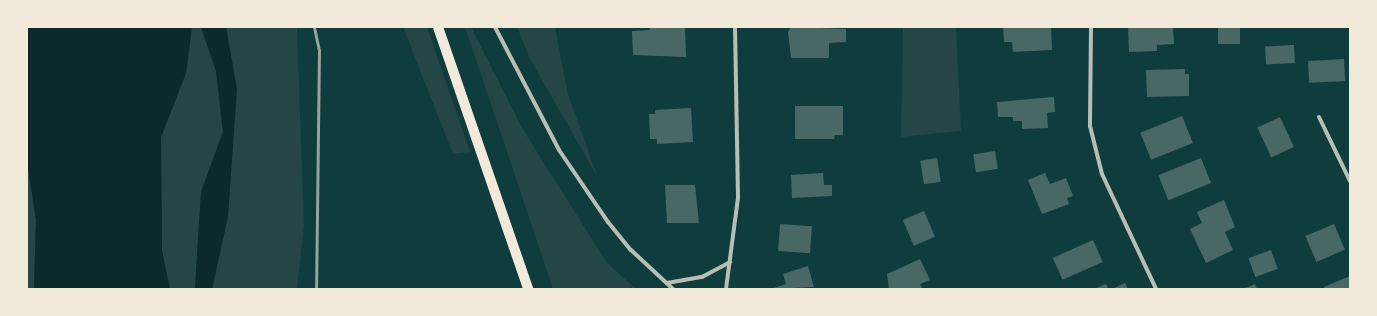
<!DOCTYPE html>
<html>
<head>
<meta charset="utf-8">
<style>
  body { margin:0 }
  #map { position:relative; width:1377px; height:316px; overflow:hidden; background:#0f3d3e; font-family:"IBM Plex Sans",sans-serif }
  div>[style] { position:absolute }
  .green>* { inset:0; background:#244646 }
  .water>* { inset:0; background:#0a2a2b }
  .building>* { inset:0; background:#486865; transform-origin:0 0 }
  .minor>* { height:4px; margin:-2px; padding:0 2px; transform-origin:2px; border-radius:2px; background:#b8beb3 }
  .primary>* { height:10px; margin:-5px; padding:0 5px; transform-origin:5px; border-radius:5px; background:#f1e9da }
  .rail>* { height:3px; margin:-1.5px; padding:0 1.5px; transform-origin:1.5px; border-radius:1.5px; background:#97a49c }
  span { translate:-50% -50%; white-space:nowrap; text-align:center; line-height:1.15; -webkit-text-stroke:4px #f1e9da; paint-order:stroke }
  .frame { position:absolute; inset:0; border:28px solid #f1e9da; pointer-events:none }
</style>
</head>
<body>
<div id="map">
  <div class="green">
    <div style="clip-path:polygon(192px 27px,201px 27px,216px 71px,223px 132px,201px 192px,195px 289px,170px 289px,162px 251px,161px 137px,186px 73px)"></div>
    <div style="clip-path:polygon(226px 27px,297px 27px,304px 226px,297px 289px,212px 289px,228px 216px,236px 89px)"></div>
    <div style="clip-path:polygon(403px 27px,427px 27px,470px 152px,453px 154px)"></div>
    <div style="clip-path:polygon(465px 27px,471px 27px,522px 128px,607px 263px,636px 289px,553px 289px)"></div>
    <div style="clip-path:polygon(517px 27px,555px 27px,567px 91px,597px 176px,530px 59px)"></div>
    <div style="clip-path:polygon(903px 27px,956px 27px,961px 131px,901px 137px)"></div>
    <div style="clip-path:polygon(27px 161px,36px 220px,34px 289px,27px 289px)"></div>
  </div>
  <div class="water">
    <div style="clip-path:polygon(27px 27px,192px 27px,186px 73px,161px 137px,162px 251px,170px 289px,34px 289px,36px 220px,27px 161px)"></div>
    <div style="clip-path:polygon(201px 27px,226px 27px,237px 89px,228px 216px,212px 289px,195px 289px,201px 192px,223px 132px,216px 71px)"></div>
  </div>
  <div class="building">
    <div style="clip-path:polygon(650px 27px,685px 27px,686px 57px,633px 55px,632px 31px,650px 30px)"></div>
    <div style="clip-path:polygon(791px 27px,846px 29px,846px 42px,829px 43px,829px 58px,791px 58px,788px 32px)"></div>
    <div style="clip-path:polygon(1003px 27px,1051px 27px,1052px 50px,1013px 52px,1012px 42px,1004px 42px)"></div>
    <div style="clip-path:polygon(1128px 27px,1173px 27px,1174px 44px,1157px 45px,1157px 51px,1129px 52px)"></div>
    <div style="left:1218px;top:27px;width:22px;height:17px"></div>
    <div style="left:1294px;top:45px;width:18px;height:29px;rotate:87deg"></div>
    <div style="left:1344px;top:59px;width:22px;height:36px;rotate:87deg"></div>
    <div style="clip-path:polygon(1185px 69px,1185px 74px,1189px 74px,1189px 96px,1147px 97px,1146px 70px)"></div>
    <div style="clip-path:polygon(1054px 97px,1055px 112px,1047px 113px,1048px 128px,1022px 129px,1022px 121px,1013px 121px,1013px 117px,998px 117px,997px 102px)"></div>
    <div style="clip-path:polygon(795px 106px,843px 106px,843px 135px,835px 135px,834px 139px,795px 139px)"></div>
    <div style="clip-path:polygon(691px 108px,693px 142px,657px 144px,657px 139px,650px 139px,649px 114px,655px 114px,655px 110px)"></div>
    <div style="left:1182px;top:116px;width:29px;height:45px;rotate:68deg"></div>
    <div style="left:1280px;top:117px;width:33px;height:25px;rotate:65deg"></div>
    <div style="left:995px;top:151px;width:18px;height:22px;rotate:81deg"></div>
    <div style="left:937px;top:158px;width:24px;height:17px;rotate:81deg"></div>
    <div style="left:1201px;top:158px;width:27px;height:46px;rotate:68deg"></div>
    <div style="clip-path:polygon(823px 173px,824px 185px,832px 185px,832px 196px,792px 198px,791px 175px)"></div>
    <div style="clip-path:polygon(1045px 173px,1050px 184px,1066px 178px,1073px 196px,1067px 198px,1069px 204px,1042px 214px,1028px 180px)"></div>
    <div style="clip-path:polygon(665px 185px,695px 185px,699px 223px,667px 223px)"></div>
    <div style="clip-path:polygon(1224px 200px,1235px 227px,1225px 232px,1233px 250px,1206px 263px,1190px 229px,1202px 223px,1197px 212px)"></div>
    <div style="left:924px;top:211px;width:28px;height:23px;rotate:67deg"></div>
    <div style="left:780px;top:224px;width:32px;height:27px;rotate:4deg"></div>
    <div style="left:1334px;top:224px;width:28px;height:31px;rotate:67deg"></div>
    <div style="left:1093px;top:240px;width:24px;height:44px;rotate:66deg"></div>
    <div style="left:1271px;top:250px;width:20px;height:24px;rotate:70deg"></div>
    <div style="clip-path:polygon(920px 259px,930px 280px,920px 284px,922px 288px,889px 289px,887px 274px)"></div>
    <div style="clip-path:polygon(808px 266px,814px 287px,771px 289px,786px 284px,783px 274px)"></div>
    <div style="clip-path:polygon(1350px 276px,1350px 289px,1325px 289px,1324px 287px)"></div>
    <div style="clip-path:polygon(1125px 283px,1128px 289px,1112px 289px)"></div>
    <div style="clip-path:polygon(1106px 284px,1108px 289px,1094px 289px)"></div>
    <div style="clip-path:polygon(1255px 284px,1257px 289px,1239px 289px,1248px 287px)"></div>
  </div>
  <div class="minor">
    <div style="left:495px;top:27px;width:139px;rotate:62.5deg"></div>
    <div style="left:559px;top:150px;width:87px;rotate:55.8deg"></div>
    <div style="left:608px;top:222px;width:36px;rotate:51deg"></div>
    <div style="left:631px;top:250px;width:57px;rotate:42.9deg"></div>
    <div style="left:1091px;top:27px;width:99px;rotate:90.6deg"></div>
    <div style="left:1090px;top:126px;width:49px;rotate:76deg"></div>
    <div style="left:1102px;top:174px;width:127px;rotate:64.8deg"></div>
    <div style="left:1319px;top:117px;width:71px;rotate:64.2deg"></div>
    <div style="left:667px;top:283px;width:36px;rotate:-10deg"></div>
    <div style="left:702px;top:277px;width:32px;rotate:-28deg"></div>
    <div style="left:726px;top:289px;width:92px;rotate:-82.5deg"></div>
    <div style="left:738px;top:198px;width:171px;rotate:-91deg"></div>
  </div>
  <div class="primary">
    <div style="left:438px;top:27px;width:277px;rotate:71deg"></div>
  </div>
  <div class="rail">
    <div style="left:314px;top:27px;width:24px;rotate:78deg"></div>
    <div style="left:319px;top:50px;width:239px;rotate:90.7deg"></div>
  </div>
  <div class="frame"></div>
</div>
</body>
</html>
